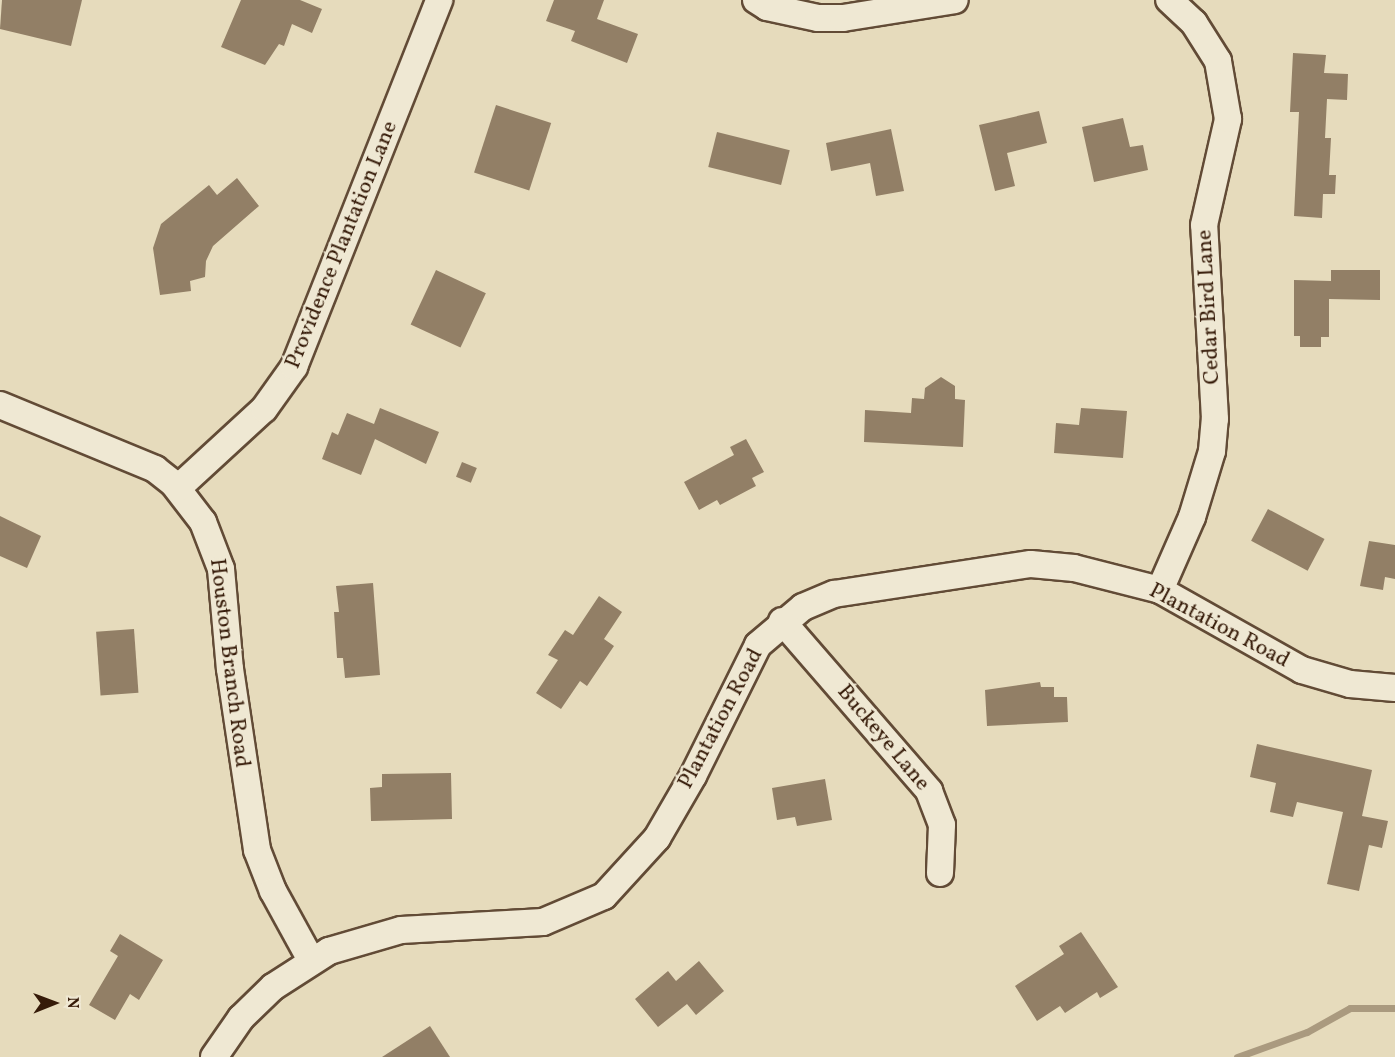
<!DOCTYPE html>
<html>
<head>
<meta charset="utf-8">
<style>
  body { margin:0 }
  #map { position:relative; width:1395px; height:1057px; overflow:hidden; background:#e6dbbc; font-family:Vollkorn,serif }
  div>[style] { position:absolute }
  .stream>* { height:7px; margin:-3.5px; padding:0 3.5px; transform-origin:3.5px; border-radius:3.5px; background:#aa9a7f }
  .building>* { inset:0; background:#927f66; transform-origin:0 0 }
  .roads { filter:drop-shadow(2px 0 #624b36) drop-shadow(-2px 0 #624b36) drop-shadow(0 2px #624b36) drop-shadow(0 -2px #624b36) }
  .minor>* { height:26px; margin:-13px; padding:0 13px; transform-origin:13px; border-radius:13px; background:#efe8d3 }
  span { translate:-50% -50%; white-space:nowrap; text-align:center; line-height:1.15; -webkit-text-stroke:5px #efe8d3; paint-order:stroke }
  .street-label { font-size:22px; color:#361b09 }
  .north { position:absolute; left:24px; top:973px; width:60px; height:60px; -webkit-text-stroke:4px #efe8d3; paint-order:stroke; rotate:89deg; font-size:16px; font-weight:700; line-height:24px; text-align:center; color:#361b09 }
  .north::after { content:''; display:block; margin:auto; width:21px; height:27px; background:#361b09; clip-path:polygon(50% 0,100% 100%,50% 72%,0 100%) }
</style>
</head>
<body>
<div id="map">
  <div class="stream">
    <div style="left:1237px;top:1057px;width:74px;rotate:-19.7deg"></div>
    <div style="left:1307px;top:1032px;width:49px;rotate:-29.2deg"></div>
    <div style="left:1350px;top:1008px;width:45px"></div>
  </div>
  <div class="building">
    <div style="clip-path:polygon(2px 0,82px 0,71px 46px,0 29px)"></div>
    <div style="clip-path:polygon(241px 0,300px 0,322px 9px,312px 33px,292px 24px,284px 46px,279px 44px,265px 65px,221px 47px)"></div>
    <div style="clip-path:polygon(554px 0,604px 0,597px 19px,638px 34px,627px 63px,571px 41px,575px 31px,546px 21px)"></div>
    <div style="clip-path:polygon(1293px 53px,1326px 55px,1324px 73px,1348px 74px,1347px 100px,1327px 99px,1325px 138px,1331px 138px,1329px 175px,1336px 175px,1335px 194px,1323px 194px,1322px 218px,1294px 216px,1299px 112px,1290px 112px)"></div>
    <div style="left:496px;top:105px;width:58px;height:71px;rotate:18deg"></div>
    <div style="clip-path:polygon(1039px 111px,1047px 143px,1007px 153px,1015px 186px,995px 191px,979px 125px)"></div>
    <div style="clip-path:polygon(1123px 118px,1130px 147px,1143px 145px,1148px 170px,1094px 182px,1082px 127px)"></div>
    <div style="clip-path:polygon(891px 129px,904px 191px,876px 196px,870px 163px,831px 171px,826px 143px)"></div>
    <div style="left:717px;top:132px;width:75px;height:36px;rotate:14deg"></div>
    <div style="clip-path:polygon(237px 178px,259px 206px,213px 246px,206px 261px,205px 277px,190px 281px,191px 291px,160px 295px,153px 248px,161px 224px,209px 185px,217px 195px)"></div>
    <div style="left:436px;top:270px;width:55px;height:60px;rotate:25deg"></div>
    <div style="clip-path:polygon(1331px 270px,1380px 270px,1380px 300px,1329px 299px,1329px 337px,1321px 337px,1321px 347px,1300px 347px,1300px 336px,1294px 336px,1294px 280px,1331px 281px)"></div>
    <div style="clip-path:polygon(941px 377px,955px 386px,955px 399px,965px 400px,963px 447px,864px 442px,865px 410px,911px 413px,912px 398px,924px 399px,925px 388px)"></div>
    <div style="clip-path:polygon(380px 408px,439px 432px,426px 464px,375px 439px,361px 475px,322px 459px,332px 432px,338px 435px,347px 413px,374px 424px)"></div>
    <div style="clip-path:polygon(1081px 408px,1127px 411px,1123px 458px,1054px 453px,1056px 423px,1079px 425px)"></div>
    <div style="clip-path:polygon(746px 439px,764px 472px,752px 478px,756px 486px,720px 505px,717px 500px,699px 510px,684px 482px,734px 455px,730px 447px)"></div>
    <div style="left:462px;top:462px;width:16px;height:16px;rotate:22deg"></div>
    <div style="left:1268px;top:509px;width:64px;height:36px;rotate:28deg"></div>
    <div style="clip-path:polygon(0 516px,41px 536px,27px 568px,0 556px)"></div>
    <div style="clip-path:polygon(1369px 541px,1395px 545px,1395px 579px,1385px 577px,1383px 590px,1360px 586px)"></div>
    <div style="clip-path:polygon(373px 583px,380px 675px,345px 678px,343px 658px,337px 658px,334px 612px,339px 612px,336px 586px)"></div>
    <div style="clip-path:polygon(599px 596px,622px 612px,604px 639px,614px 646px,587px 686px,580px 681px,561px 709px,536px 693px,558px 660px,548px 655px,565px 630px,573px 635px)"></div>
    <div style="left:134px;top:629px;width:64px;height:38px;rotate:86deg"></div>
    <div style="clip-path:polygon(1040px 682px,1041px 687px,1054px 687px,1054px 697px,1067px 697px,1068px 722px,987px 726px,985px 690px)"></div>
    <div style="clip-path:polygon(1257px 744px,1372px 770px,1362px 816px,1388px 821px,1382px 848px,1369px 845px,1359px 891px,1327px 884px,1343px 812px,1297px 802px,1293px 817px,1270px 812px,1276px 783px,1250px 777px)"></div>
    <div style="clip-path:polygon(451px 773px,452px 819px,371px 821px,370px 788px,382px 787px,382px 774px)"></div>
    <div style="clip-path:polygon(825px 779px,832px 820px,797px 826px,795px 817px,777px 820px,772px 788px)"></div>
    <div style="clip-path:polygon(1081px 932px,1118px 987px,1100px 998px,1097px 992px,1065px 1013px,1060px 1006px,1037px 1021px,1015px 986px,1064px 954px,1059px 946px)"></div>
    <div style="clip-path:polygon(120px 934px,163px 960px,139px 1000px,130px 994px,115px 1020px,89px 1005px,118px 956px,110px 951px)"></div>
    <div style="clip-path:polygon(699px 961px,724px 991px,696px 1015px,687px 1004px,658px 1027px,635px 999px,668px 971px,676px 981px)"></div>
    <div style="clip-path:polygon(430px 1026px,450px 1057px,382px 1057px)"></div>
  </div>
  <div class="roads">
    <div class="minor">
      <div style="left:756px;top:0;width:13px;rotate:32deg"></div>
      <div style="left:767px;top:7px;width:52px;rotate:12.2deg"></div>
      <div style="left:818px;top:18px;width:25px"></div>
      <div style="left:843px;top:18px;width:113px;rotate:-9.1deg"></div>
      <div style="left:0;top:405px;width:168px;rotate:22.4deg"></div>
      <div style="left:155px;top:469px;width:23px;rotate:38deg"></div>
      <div style="left:173px;top:483px;width:49px;rotate:52.4deg"></div>
      <div style="left:203px;top:522px;width:50px;rotate:69deg"></div>
      <div style="left:221px;top:569px;width:100px;rotate:84.9deg"></div>
      <div style="left:230px;top:669px;width:183px;rotate:81.5deg"></div>
      <div style="left:257px;top:850px;width:44px;rotate:68.7deg"></div>
      <div style="left:273px;top:891px;width:79px;rotate:61.2deg"></div>
      <div style="left:178px;top:488px;width:117px;rotate:-42.6deg"></div>
      <div style="left:264px;top:409px;width:52px;rotate:-54.5deg"></div>
      <div style="left:294px;top:367px;width:395px;rotate:-68.4deg"></div>
      <div style="left:1160px;top:590px;width:80px;rotate:-66.3deg"></div>
      <div style="left:1192px;top:517px;width:69px;rotate:-73.1deg"></div>
      <div style="left:1212px;top:451px;width:32px;rotate:-85deg"></div>
      <div style="left:1215px;top:419px;width:194px;rotate:-93.2deg"></div>
      <div style="left:1204px;top:225px;width:109px;rotate:-77.2deg"></div>
      <div style="left:1228px;top:119px;width:59px;rotate:-99.8deg"></div>
      <div style="left:1218px;top:61px;width:45px;rotate:-122.3deg"></div>
      <div style="left:1194px;top:23px;width:34px;rotate:-137deg"></div>
      <div style="left:782px;top:621px;width:225px;rotate:49.1deg"></div>
      <div style="left:929px;top:791px;width:36px;rotate:69deg"></div>
      <div style="left:942px;top:825px;width:48px;rotate:92.4deg"></div>
      <div style="left:214px;top:1057px;width:47px;rotate:-55.3deg"></div>
      <div style="left:241px;top:1018px;width:45px;rotate:-44.1deg"></div>
      <div style="left:273px;top:987px;width:67px;rotate:-32.7deg"></div>
      <div style="left:329px;top:951px;width:75px;rotate:-16.3deg"></div>
      <div style="left:401px;top:930px;width:142px;rotate:-3.2deg"></div>
      <div style="left:543px;top:922px;width:66px;rotate:-23.1deg"></div>
      <div style="left:604px;top:896px;width:79px;rotate:-47.6deg"></div>
      <div style="left:657px;top:838px;width:72px;rotate:-59.9deg"></div>
      <div style="left:693px;top:776px;width:146px;rotate:-63.6deg"></div>
      <div style="left:758px;top:645px;width:59px;rotate:-40.2deg"></div>
      <div style="left:803px;top:607px;width:34px;rotate:-23deg"></div>
      <div style="left:834px;top:594px;width:199px;rotate:-8.7deg"></div>
      <div style="left:1031px;top:564px;width:43px;rotate:5.3deg"></div>
      <div style="left:1074px;top:568px;width:89px;rotate:14.3deg"></div>
      <div style="left:1160px;top:590px;width:163px;rotate:29.4deg"></div>
      <div style="left:1302px;top:670px;width:50px;rotate:16.3deg"></div>
      <div style="left:1350px;top:684px;width:45px;rotate:5.1deg"></div>
    </div>
  </div>
  <div class="street-label">
    <span style="left:342px;top:245px;rotate:-68deg">Providence Plantation Lane</span>
    <span style="left:1209px;top:307px;rotate:-93deg">Cedar Bird Lane</span>
    <span style="left:1219px;top:626px;rotate:28deg">Plantation Road</span>
    <span style="left:229px;top:663px;rotate:83deg">Houston Branch Road</span>
    <span style="left:721px;top:719px;rotate:-62deg">Plantation Road</span>
    <span style="left:883px;top:738px;rotate:50deg">Buckeye Lane</span>
  </div>
  <div class="north">N</div>
</div>
</body>
</html>
